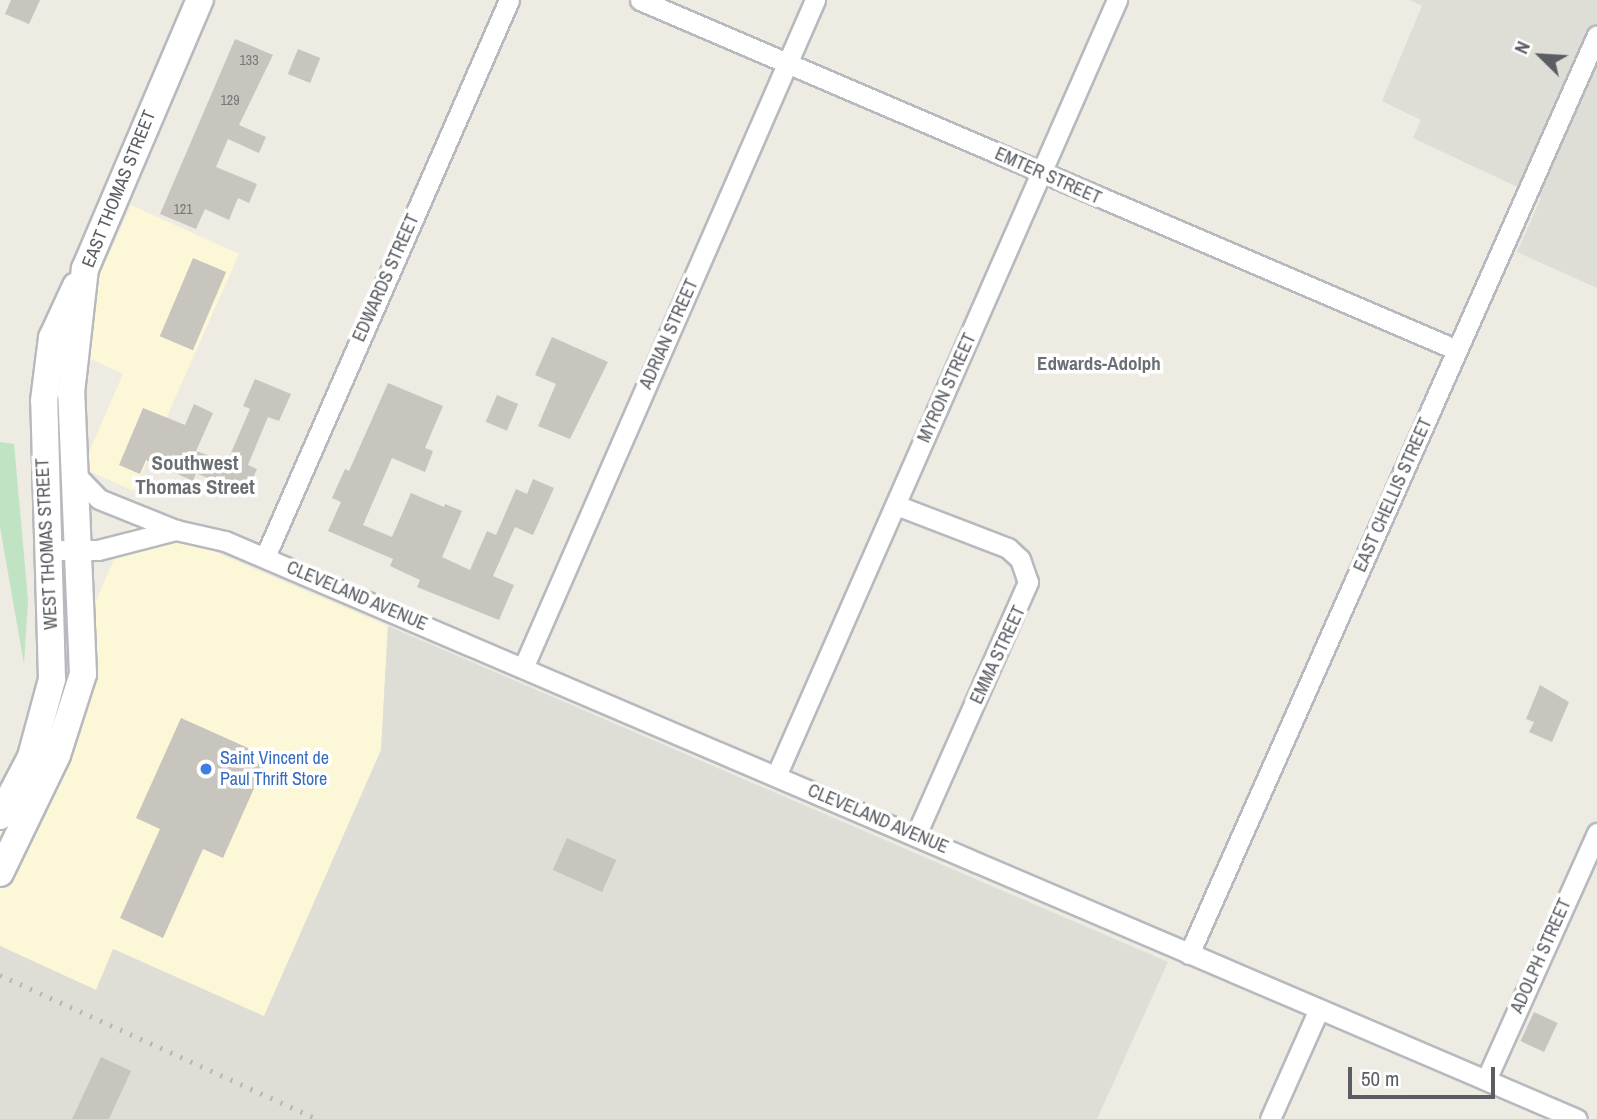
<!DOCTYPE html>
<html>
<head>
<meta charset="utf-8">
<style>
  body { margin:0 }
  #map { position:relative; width:1597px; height:1119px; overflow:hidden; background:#edebe2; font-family:"Archivo Narrow",sans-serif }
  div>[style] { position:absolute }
  .commercial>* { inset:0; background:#fcf7d7 }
  .industrial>* { inset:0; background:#deddd6 }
  .green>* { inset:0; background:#bfe3c3 }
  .building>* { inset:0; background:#c8c5bf; transform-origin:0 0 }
  .roads { filter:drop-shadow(2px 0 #b7b9be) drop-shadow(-2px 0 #b7b9be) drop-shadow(0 2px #b7b9be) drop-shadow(0 -2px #b7b9be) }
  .minor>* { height:19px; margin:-9.5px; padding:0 9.5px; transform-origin:9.5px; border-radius:9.5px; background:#fff }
  .secondary>* { height:26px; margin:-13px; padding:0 13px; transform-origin:13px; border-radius:13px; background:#fff }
  .rail>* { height:5px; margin-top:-2.5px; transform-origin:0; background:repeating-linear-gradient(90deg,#b3b4b4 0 2px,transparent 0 11px) }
  .dots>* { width:19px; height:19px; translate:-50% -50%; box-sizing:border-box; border:4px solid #fff; border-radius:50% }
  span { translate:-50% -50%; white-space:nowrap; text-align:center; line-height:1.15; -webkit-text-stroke:7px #fff; paint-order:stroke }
  .number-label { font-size:14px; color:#767779 }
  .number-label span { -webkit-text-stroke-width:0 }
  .street-label { font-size:18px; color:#5a5d62 }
  .shop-label { font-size:18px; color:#366cbe }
  .left { translate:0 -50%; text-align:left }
  .neighbourhood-label { font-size:19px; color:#6b6f74; font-weight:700 }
  .quarter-label { font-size:21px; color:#6b6f74; font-weight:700 }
  .north { position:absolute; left:1506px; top:21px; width:70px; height:70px; -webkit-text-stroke:5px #fff; paint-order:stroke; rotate:294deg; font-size:19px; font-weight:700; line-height:28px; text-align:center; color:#5a5d62 }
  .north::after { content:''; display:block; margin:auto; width:24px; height:32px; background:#5a5d62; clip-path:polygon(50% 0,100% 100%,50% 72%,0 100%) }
  .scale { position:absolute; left:1348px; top:1067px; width:147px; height:32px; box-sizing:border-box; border:4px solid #5a5d62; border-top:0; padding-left:9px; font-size:21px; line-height:24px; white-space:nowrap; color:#5a5d62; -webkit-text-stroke:5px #fff; paint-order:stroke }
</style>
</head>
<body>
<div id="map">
  <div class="commercial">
    <div style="clip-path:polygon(131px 205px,239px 254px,134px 491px,82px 468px,123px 374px,67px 348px)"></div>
    <div style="clip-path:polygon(138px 523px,152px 525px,388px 626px,381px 750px,264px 1017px,114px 949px,96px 990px,0 946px,0 821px,126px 532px)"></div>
  </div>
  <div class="industrial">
    <div style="clip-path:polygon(1410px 0,1597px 0,1597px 288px,1517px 252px,1541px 198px,1413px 138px,1421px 120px,1382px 101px,1422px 6px)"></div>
    <div style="clip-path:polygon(388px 626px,1168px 962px,1097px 1119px,0 1119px,0 946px,96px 990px,113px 949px,264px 1016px,381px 750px)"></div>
  </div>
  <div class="green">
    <div style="clip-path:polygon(0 442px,14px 444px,28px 600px,24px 664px,0 527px)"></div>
  </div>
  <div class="building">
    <div style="clip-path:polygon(11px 0,40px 0,29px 24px,5px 14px)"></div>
    <div style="clip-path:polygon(235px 39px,273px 55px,239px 125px,266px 137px,259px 153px,228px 139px,216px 167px,257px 184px,249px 203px,238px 198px,229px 220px,205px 209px,196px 229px,160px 214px)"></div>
    <div style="left:298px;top:49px;width:24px;height:27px;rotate:22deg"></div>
    <div style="left:193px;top:258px;width:36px;height:85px;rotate:23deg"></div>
    <div style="clip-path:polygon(552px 337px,608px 362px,570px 439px,538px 426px,556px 384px,535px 375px)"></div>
    <div style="clip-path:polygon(255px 379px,291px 394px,279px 421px,268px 417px,248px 465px,257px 469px,246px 495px,196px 473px,193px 481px,146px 460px,140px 474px,119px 465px,143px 408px,185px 425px,194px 404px,213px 413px,196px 451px,227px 462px,250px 409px,243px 406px)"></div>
    <div style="clip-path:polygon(388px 383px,443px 406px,425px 448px,433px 451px,425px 472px,392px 458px,363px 525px,392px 537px,411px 493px,444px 507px,445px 504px,462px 511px,442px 557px,470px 570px,487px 531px,496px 535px,516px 489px,527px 494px,533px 479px,554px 488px,533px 535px,515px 527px,493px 576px,514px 585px,499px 620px,417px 587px,420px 580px,390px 566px,393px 559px,328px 531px,341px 502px,332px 498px,345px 469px,349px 471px)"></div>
    <div style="left:497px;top:395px;width:23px;height:29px;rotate:23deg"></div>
    <div style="clip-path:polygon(1540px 685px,1569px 702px,1552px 742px,1529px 732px,1534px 722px,1526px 719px)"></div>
    <div style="clip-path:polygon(181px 718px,268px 757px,223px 858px,203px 849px,163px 938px,120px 918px,160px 829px,136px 818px)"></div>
    <div style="left:567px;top:838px;width:54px;height:35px;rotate:24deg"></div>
    <div style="left:1534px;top:1012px;width:26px;height:32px;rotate:25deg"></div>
    <div style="clip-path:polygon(101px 1057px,131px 1071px,109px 1119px,72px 1119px)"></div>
  </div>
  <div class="roads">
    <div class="minor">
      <div style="left:640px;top:0;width:889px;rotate:23.19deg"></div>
      <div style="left:73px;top:472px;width:37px;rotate:46deg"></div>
      <div style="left:99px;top:499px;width:83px;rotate:21.9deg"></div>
      <div style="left:896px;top:505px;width:120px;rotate:21deg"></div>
      <div style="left:1008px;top:548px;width:16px;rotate:43deg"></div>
      <div style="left:1020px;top:559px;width:24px;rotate:71deg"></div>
      <div style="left:1028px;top:582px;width:277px;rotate:113.9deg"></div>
      <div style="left:49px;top:550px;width:49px"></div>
      <div style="left:98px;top:550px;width:81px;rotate:-14.4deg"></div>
      <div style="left:176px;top:530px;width:50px;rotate:12.7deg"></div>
      <div style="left:225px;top:541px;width:1470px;rotate:23.15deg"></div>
      <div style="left:265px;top:557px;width:608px;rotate:-66.34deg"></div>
      <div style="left:523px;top:668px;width:729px;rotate:-66.39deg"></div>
      <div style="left:776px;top:776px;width:848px;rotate:-66.28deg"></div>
      <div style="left:1189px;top:954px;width:1005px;rotate:-66.06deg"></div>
      <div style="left:1486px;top:1080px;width:271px;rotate:-65.8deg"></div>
      <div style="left:1270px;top:1119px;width:120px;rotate:-66deg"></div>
    </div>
    <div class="secondary">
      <div style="left:0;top:816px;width:67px;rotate:-62.3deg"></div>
      <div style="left:31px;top:757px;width:81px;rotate:-74.9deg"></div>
      <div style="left:52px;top:679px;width:278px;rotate:-91.6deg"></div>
      <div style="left:44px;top:401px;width:64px;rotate:-82.8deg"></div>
      <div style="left:52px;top:338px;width:57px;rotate:-65.2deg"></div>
      <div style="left:0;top:873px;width:131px;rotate:-64.2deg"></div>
      <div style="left:57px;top:755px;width:85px;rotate:-72.2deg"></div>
      <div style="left:83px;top:674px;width:281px;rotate:-92.4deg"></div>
      <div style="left:71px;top:393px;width:125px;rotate:-83.6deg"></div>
      <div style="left:85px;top:269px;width:293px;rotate:-66.9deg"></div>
    </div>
  </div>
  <div class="rail">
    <div style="left:0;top:975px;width:348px;rotate:24.4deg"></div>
  </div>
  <div class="dots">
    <div style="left:206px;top:769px;background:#3f7fe0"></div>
  </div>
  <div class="number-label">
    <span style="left:249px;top:60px">133</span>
    <span style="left:230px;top:100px">129</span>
    <span style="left:183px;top:209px">121</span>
  </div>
  <div class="street-label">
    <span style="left:1048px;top:176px;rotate:24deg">EMTER STREET</span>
    <span style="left:119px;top:189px;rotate:-68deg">EAST THOMAS STREET</span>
    <span style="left:386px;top:278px;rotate:-66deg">EDWARDS STREET</span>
    <span style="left:669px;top:334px;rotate:-66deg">ADRIAN STREET</span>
    <span style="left:947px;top:388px;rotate:-66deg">MYRON STREET</span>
    <span style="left:1393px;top:495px;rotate:-66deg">EAST CHELLIS STREET</span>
    <span style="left:47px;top:544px;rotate:-93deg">WEST THOMAS STREET</span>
    <span style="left:357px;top:596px;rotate:23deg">CLEVELAND AVENUE</span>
    <span style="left:998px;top:655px;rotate:-65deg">EMMA STREET</span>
    <span style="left:878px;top:819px;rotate:23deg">CLEVELAND AVENUE</span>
    <span style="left:1541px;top:956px;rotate:-66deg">ADOLPH STREET</span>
  </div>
  <div class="shop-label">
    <span class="left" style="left:220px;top:769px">Saint Vincent de<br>Paul Thrift Store</span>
  </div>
  <div class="neighbourhood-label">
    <span style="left:1099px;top:364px">Edwards-Adolph</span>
  </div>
  <div class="quarter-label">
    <span style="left:195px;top:475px">Southwest<br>Thomas Street</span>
  </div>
  <div class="north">N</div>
  <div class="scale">50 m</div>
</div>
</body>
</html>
